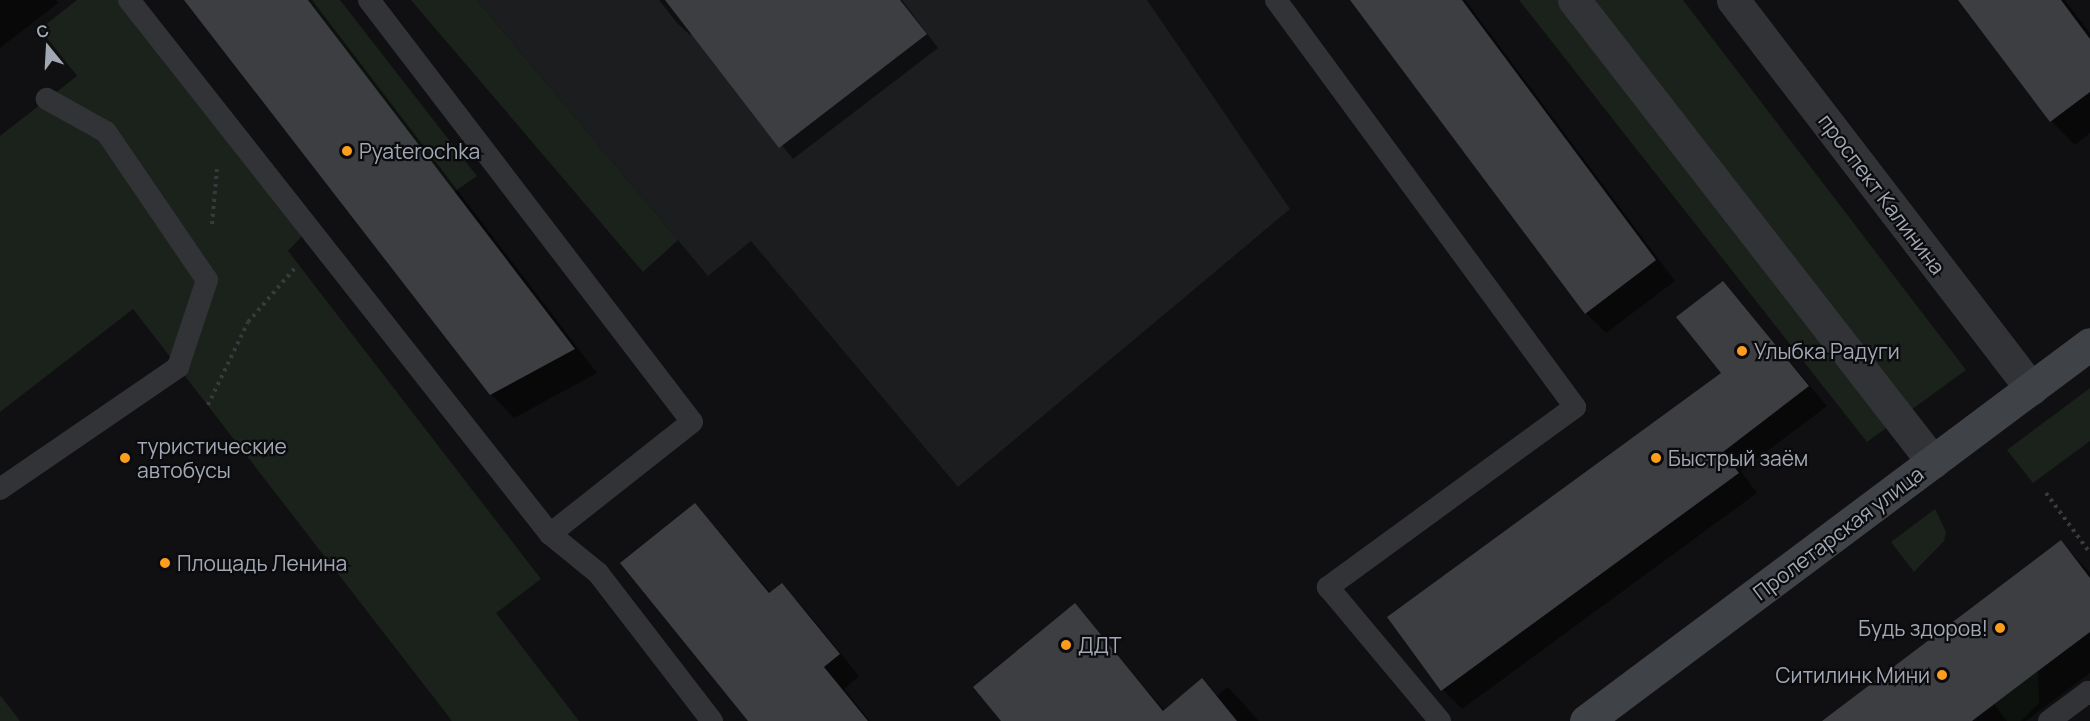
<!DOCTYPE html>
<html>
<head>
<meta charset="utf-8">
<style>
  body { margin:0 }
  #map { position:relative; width:2090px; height:721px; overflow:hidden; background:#101012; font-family:Manrope,sans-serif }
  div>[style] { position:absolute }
  .built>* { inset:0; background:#1c1d1f }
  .green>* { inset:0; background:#1a221b }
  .shadow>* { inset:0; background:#0007 }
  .building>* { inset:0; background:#3c3e42 }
  .path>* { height:4px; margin-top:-2px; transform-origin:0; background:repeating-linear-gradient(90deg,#373a3e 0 3px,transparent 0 7.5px) }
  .lane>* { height:22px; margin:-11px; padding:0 11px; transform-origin:11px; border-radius:11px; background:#313337 }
  .street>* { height:33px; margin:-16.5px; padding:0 16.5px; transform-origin:16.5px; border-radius:16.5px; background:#313337 }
  .secondary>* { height:33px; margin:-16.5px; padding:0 16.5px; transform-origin:16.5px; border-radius:16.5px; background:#3f4247 }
  .dots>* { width:16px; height:16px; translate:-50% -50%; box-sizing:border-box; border:3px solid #0b0b0d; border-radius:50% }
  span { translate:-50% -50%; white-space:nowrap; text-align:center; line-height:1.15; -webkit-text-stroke:4.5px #0b0b0d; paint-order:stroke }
  .poi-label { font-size:21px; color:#a1a8b4 }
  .left { translate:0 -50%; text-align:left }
  .right { translate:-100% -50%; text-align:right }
  .street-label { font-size:21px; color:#a1a8b4 }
  .north { position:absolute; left:18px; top:18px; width:60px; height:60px; -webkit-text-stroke:4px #0b0b0d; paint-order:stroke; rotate:342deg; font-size:16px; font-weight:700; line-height:24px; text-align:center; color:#a1a8b4 }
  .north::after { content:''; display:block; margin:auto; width:21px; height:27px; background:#a1a8b4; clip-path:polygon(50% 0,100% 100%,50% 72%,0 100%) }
</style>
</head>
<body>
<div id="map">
  <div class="built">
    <div style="clip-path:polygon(477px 0,1147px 0,1290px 209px,958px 487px,751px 241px,708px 276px)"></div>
  </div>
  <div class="green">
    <div style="clip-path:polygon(77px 0,119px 0,303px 235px,288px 251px,541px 579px,496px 613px,579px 721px,452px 721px,133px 309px,0 412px,0 136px,77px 76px,40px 29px)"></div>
    <div style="clip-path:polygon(308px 0,340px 0,477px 176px,454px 192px)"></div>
    <div style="clip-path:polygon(411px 0,477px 0,678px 240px,643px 272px)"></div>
    <div style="clip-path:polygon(1519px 0,1683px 0,1966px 370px,1867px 442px)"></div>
    <div style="clip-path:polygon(2090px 388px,2090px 441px,2033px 483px,2007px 450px)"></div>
    <div style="clip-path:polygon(1935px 509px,1946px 532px,1944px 541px,1914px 572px,1891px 542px)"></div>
    <div style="clip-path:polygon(2038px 671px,2039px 703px,2021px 721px,2007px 721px,1994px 704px)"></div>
    <div style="clip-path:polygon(0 695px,20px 721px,0 721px)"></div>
  </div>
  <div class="shadow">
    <div style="clip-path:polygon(0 0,56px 0,58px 3px,0 48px)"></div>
    <div style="clip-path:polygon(186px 0,312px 0,597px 373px,514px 418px,491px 394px)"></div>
    <div style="clip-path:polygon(659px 0,902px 0,938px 48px,793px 159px,692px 33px,690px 35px,677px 23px)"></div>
    <div style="clip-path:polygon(1352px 0,1465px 0,1675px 281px,1606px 333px,1586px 313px)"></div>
    <div style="clip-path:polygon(1960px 0,2065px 0,2090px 33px,2090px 133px,2075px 145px,2051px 121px)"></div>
    <div style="clip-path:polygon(1723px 283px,1827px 406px,1741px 471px,1757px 493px,1462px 709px,1443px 690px,1389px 618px,1723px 373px)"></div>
    <div style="clip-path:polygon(695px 505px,771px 593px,782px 585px,802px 606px,859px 676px,844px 689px,870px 721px,750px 721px)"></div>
    <div style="clip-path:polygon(2061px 542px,2090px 573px,2090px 673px,2026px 721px,1824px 721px)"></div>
    <div style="clip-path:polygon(1074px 605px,1165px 711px,1202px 680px,1217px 696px,1228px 687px,1259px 721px,1003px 721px)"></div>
  </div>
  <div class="building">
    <div style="clip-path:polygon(184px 0,308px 0,575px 349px,490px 395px)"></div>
    <div style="clip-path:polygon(665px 0,900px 0,927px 34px,779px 148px)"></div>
    <div style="clip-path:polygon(1350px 0,1462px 0,1656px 260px,1585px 314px)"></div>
    <div style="clip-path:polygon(1958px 0,2061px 0,2090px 39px,2090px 92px,2050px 122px)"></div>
    <div style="clip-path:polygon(1723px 281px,1809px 386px,1723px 452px,1739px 473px,1441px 691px,1387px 617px,1721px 373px,1676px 317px)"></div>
    <div style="clip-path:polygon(695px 503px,769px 593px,782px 583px,840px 654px,824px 667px,868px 721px,748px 721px,620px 563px)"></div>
    <div style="clip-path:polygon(2061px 540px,2090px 578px,2090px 632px,2038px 671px,1972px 721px,1822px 721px)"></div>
    <div style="clip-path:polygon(1075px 603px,1163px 711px,1202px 678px,1237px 721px,1001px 721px,973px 687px)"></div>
  </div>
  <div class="path">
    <div style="left:212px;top:224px;width:55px;rotate:-84.8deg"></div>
    <div style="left:208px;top:405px;width:92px;rotate:-64.3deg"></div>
    <div style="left:248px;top:322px;width:72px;rotate:-49deg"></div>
    <div style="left:2046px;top:493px;width:74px;rotate:53.7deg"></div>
  </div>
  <div class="lane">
    <div style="left:129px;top:0;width:680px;rotate:51.75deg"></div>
    <div style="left:550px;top:534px;width:62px;rotate:39.1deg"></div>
    <div style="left:598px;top:573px;width:187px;rotate:52.4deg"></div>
    <div style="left:369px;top:0;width:531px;rotate:52.57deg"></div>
    <div style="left:692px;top:422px;width:181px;rotate:141.7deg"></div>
    <div style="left:1276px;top:0;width:505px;rotate:53.7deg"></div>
    <div style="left:1575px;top:407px;width:306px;rotate:143.9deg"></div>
    <div style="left:1328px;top:587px;width:175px;rotate:50.1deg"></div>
    <div style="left:0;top:489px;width:216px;rotate:-34.4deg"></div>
    <div style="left:178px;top:367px;width:92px;rotate:-71.6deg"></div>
    <div style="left:207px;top:280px;width:179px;rotate:-124.3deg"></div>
    <div style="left:106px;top:132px;width:68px;rotate:-150.8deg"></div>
    <div style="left:2049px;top:721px;width:49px;rotate:-36.6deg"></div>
    <div style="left:2088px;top:692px;width:3px;rotate:45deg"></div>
  </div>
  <div class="street">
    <div style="left:1574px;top:0;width:585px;rotate:52.15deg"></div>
    <div style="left:1733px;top:0;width:490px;rotate:52.5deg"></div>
  </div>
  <div class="secondary">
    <div style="left:1586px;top:721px;width:629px;rotate:-36.8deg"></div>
  </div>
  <div class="dots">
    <div style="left:347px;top:151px;background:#fc9d1e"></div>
    <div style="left:1742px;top:351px;background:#fc9d1e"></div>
    <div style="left:125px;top:458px;background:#fc9d1e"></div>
    <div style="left:1656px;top:458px;background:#fc9d1e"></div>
    <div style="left:165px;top:563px;background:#fc9d1e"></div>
    <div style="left:2000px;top:628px;background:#fc9d1e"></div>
    <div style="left:1066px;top:645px;background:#fc9d1e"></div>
    <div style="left:1942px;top:675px;background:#fc9d1e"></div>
  </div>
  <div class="poi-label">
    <span class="left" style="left:359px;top:151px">Pyaterochka</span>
    <span class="left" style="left:1754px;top:351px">Улыбка Радуги</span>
    <span class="left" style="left:137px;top:458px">туристические<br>автобусы</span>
    <span class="left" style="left:1668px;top:458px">Быстрый заём</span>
    <span class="left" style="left:177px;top:563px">Площадь Ленина</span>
    <span class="right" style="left:1988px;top:628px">Будь здоров!</span>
    <span class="left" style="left:1078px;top:645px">ДДТ</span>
    <span class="right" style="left:1930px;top:675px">Ситилинк Мини</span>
  </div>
  <div class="street-label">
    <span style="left:1882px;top:194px;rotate:53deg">проспект Калинина</span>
    <span style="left:1838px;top:533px;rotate:-37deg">Пролетарская улица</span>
  </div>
  <div class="north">С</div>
</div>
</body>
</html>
